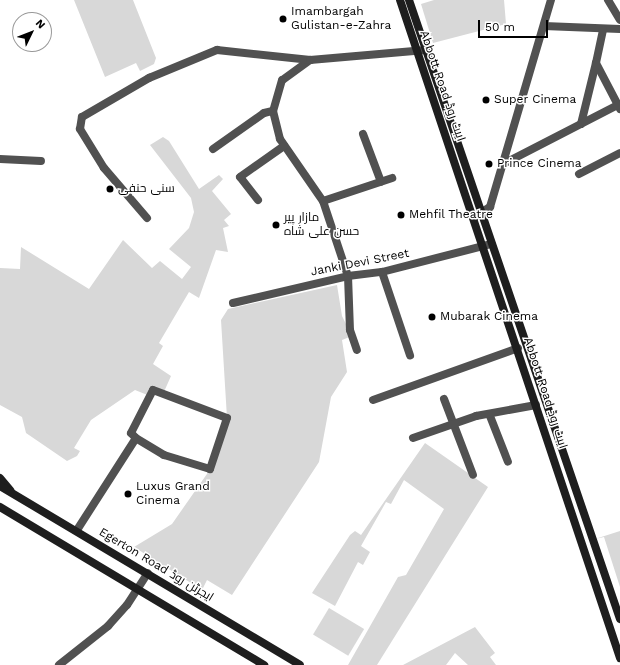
<!DOCTYPE html>
<html>
<head>
<meta charset="utf-8">
<style>
  body { margin:0 }
  #map { position:relative; width:620px; height:665px; overflow:hidden; background:#fff; font-family:"Work Sans",Cairo,sans-serif }
  div>[style] { position:absolute }
  .green>* { inset:0; background:#d8d8d8; transform-origin:0 0 }
  .minor>* { height:8px; margin:-4px; padding:0 4px; transform-origin:4px; border-radius:4px; background:#515151 }
  .tertiary>* { height:8px; margin:-4px; padding:0 4px; transform-origin:4px; border-radius:4px; background:#515151 }
  .secondary>* { height:8px; margin:-4px; padding:0 4px; transform-origin:4px; border-radius:4px; background:#1e1e1e }
  .dots>* { width:11px; height:11px; translate:-50% -50%; box-sizing:border-box; border:2px solid #fff; border-radius:50% }
  span { translate:-50% -50%; white-space:nowrap; text-align:center; line-height:1.15; -webkit-text-stroke:3px #fff; paint-order:stroke }
  .poi-label { font-size:12px; color:#000 }
  .left { translate:0 -50%; text-align:left }
  .street-label { font-size:12px; color:#000 }
  .north { position:absolute; left:12px; top:12px; width:40px; height:40px; box-sizing:border-box; background:#fff; border:1px solid #999; border-radius:50%; rotate:47deg; font-size:11px; font-weight:700; line-height:16px; text-align:center; color:#000 }
  .north::after { content:''; display:block; margin:auto; width:14px; height:18px; background:#000; clip-path:polygon(50% 0,100% 100%,50% 72%,0 100%) }
  .scale { position:absolute; left:478px; top:20px; width:70px; height:18px; box-sizing:border-box; border:2px solid #000; border-top:0; padding-left:5px; font-size:12px; line-height:14px; white-space:nowrap; color:#000; -webkit-text-stroke:3px #fff; paint-order:stroke }
</style>
</head>
<body>
<div id="map">
  <div class="green">
    <div style="clip-path:polygon(74px 0,133px 0,156px 58px,154px 64px,140px 71px,136px 63px,105px 77px)"></div>
    <div style="clip-path:polygon(434px 0,504px 0,506px 24px,433px 43px,421px 4px)"></div>
    <div style="clip-path:polygon(163px 137px,169px 141px,199px 189px,219px 175px,223px 179px,212px 191px,231px 214px,224px 220px,229px 226px,223px 228px,228px 252px,216px 250px,199px 298px,189px 292px,159px 343px,163px 346px,153px 364px,171px 376px,163px 394px,154px 390px,150px 396px,135px 390px,91px 420px,74px 448px,80px 451px,77px 456px,67px 461px,26px 433px,22px 417px,0 405px,0 268px,20px 269px,21px 247px,89px 289px,123px 240px,152px 268px,160px 261px,182px 279px,191px 267px,169px 249px,189px 228px,194px 212px,191px 198px,150px 145px)"></div>
    <div style="clip-path:polygon(337px 285px,342px 316px,352px 336px,342px 340px,347px 372px,331px 397px,319px 462px,232px 595px,207px 580px,202px 590px,134px 547px,172px 524px,209px 471px,227px 418px,221px 320px,228px 309px)"></div>
    <div style="clip-path:polygon(425px 443px,488px 487px,377px 665px,348px 665px,398px 577px,406px 575px,444px 509px,404px 480px,391px 504px,386px 502px,361px 546px,370px 552px,363px 565px,358px 562px,335px 606px,312px 593px,350px 535px,355px 531px,361px 535px)"></div>
    <div style="clip-path:polygon(620px 531px,620px 587px,604px 537px,595px 539px)"></div>
    <div style="left:329px;top:608px;width:41px;height:31px;rotate:31deg"></div>
    <div style="clip-path:polygon(475px 627px,495px 653px,490px 657px,496px 665px,468px 665px,455px 653px,446px 665px,403px 665px)"></div>
  </div>
  <div class="minor">
    <div style="left:608px;top:0;width:23px;rotate:59deg"></div>
    <div style="left:544px;top:26px;width:76px;rotate:2.3deg"></div>
    <div style="left:603px;top:30px;width:34px;rotate:102deg"></div>
    <div style="left:596px;top:63px;width:52px;rotate:62.4deg"></div>
    <div style="left:310px;top:60px;width:34px;rotate:144deg"></div>
    <div style="left:282px;top:80px;width:32px;rotate:106deg"></div>
    <div style="left:273px;top:111px;width:29px;rotate:76deg"></div>
    <div style="left:280px;top:139px;width:75px;rotate:55.3deg"></div>
    <div style="left:323px;top:201px;width:79px;rotate:71.6deg"></div>
    <div style="left:348px;top:276px;width:54px;rotate:87.9deg"></div>
    <div style="left:350px;top:330px;width:21px;rotate:71deg"></div>
    <div style="left:581px;top:124px;width:63px;rotate:-76.2deg"></div>
    <div style="left:363px;top:134px;width:51px;rotate:69.4deg"></div>
    <div style="left:213px;top:149px;width:62px;rotate:-35.2deg"></div>
    <div style="left:264px;top:113px;width:9px;rotate:-13deg"></div>
    <div style="left:0;top:159px;width:41px;rotate:2.8deg"></div>
    <div style="left:503px;top:164px;width:129px;rotate:-27.2deg"></div>
    <div style="left:579px;top:174px;width:46px;rotate:-27.1deg"></div>
    <div style="left:258px;top:200px;width:29px;rotate:-128deg"></div>
    <div style="left:240px;top:177px;width:54px;rotate:-35.2deg"></div>
    <div style="left:323px;top:201px;width:73px;rotate:-18.4deg"></div>
    <div style="left:147px;top:218px;width:66px;rotate:-130.7deg"></div>
    <div style="left:104px;top:168px;width:46px;rotate:-121.6deg"></div>
    <div style="left:80px;top:129px;width:12px;rotate:-81deg"></div>
    <div style="left:82px;top:117px;width:78px;rotate:-30.2deg"></div>
    <div style="left:149px;top:78px;width:74px;rotate:-22.4deg"></div>
    <div style="left:217px;top:50px;width:94px;rotate:6.1deg"></div>
    <div style="left:310px;top:60px;width:116px;rotate:-4.9deg"></div>
    <div style="left:382px;top:272px;width:88px;rotate:71.4deg"></div>
    <div style="left:233px;top:303px;width:118px;rotate:-13.2deg"></div>
    <div style="left:348px;top:276px;width:34px;rotate:-7deg"></div>
    <div style="left:382px;top:272px;width:113px;rotate:-14.4deg"></div>
    <div style="left:444px;top:399px;width:81px;rotate:69.1deg"></div>
    <div style="left:373px;top:400px;width:154px;rotate:-19.7deg"></div>
    <div style="left:490px;top:416px;width:49px;rotate:68.6deg"></div>
    <div style="left:413px;top:438px;width:67px;rotate:-19.2deg"></div>
    <div style="left:476px;top:416px;width:61px;rotate:-10.4deg"></div>
    <div style="left:77px;top:530px;width:109px;rotate:-57.3deg"></div>
    <div style="left:136px;top:438px;width:7px;rotate:-135deg"></div>
    <div style="left:131px;top:433px;width:48px;rotate:-62.9deg"></div>
    <div style="left:153px;top:390px;width:79px;rotate:20.7deg"></div>
    <div style="left:227px;top:418px;width:54px;rotate:108.4deg"></div>
    <div style="left:210px;top:469px;width:48px;rotate:-163.1deg"></div>
    <div style="left:164px;top:455px;width:33px;rotate:-149deg"></div>
    <div style="left:59px;top:665px;width:63px;rotate:-38.5deg"></div>
    <div style="left:108px;top:626px;width:28px;rotate:-48deg"></div>
    <div style="left:127px;top:605px;width:38px;rotate:-57deg"></div>
  </div>
  <div class="tertiary">
    <div style="left:474px;top:217px;width:19px;rotate:-32deg"></div>
    <div style="left:490px;top:207px;width:216px;rotate:-73.6deg"></div>
  </div>
  <div class="secondary">
    <div style="left:400px;top:0;width:694px;rotate:71.51deg"></div>
    <div style="left:409px;top:0;width:654px;rotate:71.18deg"></div>
    <div style="left:0;top:478px;width:16px;rotate:50deg"></div>
    <div style="left:0;top:486px;width:349px;rotate:30.8deg"></div>
    <div style="left:0;top:507px;width:308px;rotate:30.9deg"></div>
  </div>
  <div class="dots">
    <div style="left:283px;top:19px;background:#000"></div>
    <div style="left:486px;top:100px;background:#000"></div>
    <div style="left:489px;top:164px;background:#000"></div>
    <div style="left:110px;top:189px;background:#000"></div>
    <div style="left:401px;top:215px;background:#000"></div>
    <div style="left:276px;top:225px;background:#000"></div>
    <div style="left:432px;top:317px;background:#000"></div>
    <div style="left:128px;top:494px;background:#000"></div>
  </div>
  <div class="poi-label">
    <span class="left" style="left:291px;top:19px">Imambargah<br>Gulistan-e-Zahra</span>
    <span class="left" style="left:494px;top:100px">Super Cinema</span>
    <span class="left" style="left:497px;top:164px">Prince Cinema</span>
    <span class="left" style="left:118px;top:189px">سنی حنفی</span>
    <span class="left" style="left:409px;top:215px">Mehfil Theatre</span>
    <span class="left" style="left:284px;top:225px">مازار پیر<br>حسن علی شاہ</span>
    <span class="left" style="left:440px;top:317px">Mubarak Cinema</span>
    <span class="left" style="left:136px;top:494px">Luxus Grand<br>Cinema</span>
  </div>
  <div class="street-label">
    <span style="left:442px;top:86px;rotate:71deg">Abbott Road ایبٹ روڈ</span>
    <span style="left:360px;top:263px;rotate:-11deg">Janki Devi Street</span>
    <span style="left:545px;top:393px;rotate:72deg">Abbott Road ایبٹ روڈ</span>
    <span style="left:156px;top:565px;rotate:31deg">Egerton Road ایجرٹن روڈ</span>
  </div>
  <div class="north">N</div>
  <div class="scale">50 m</div>
</div>
</body>
</html>
